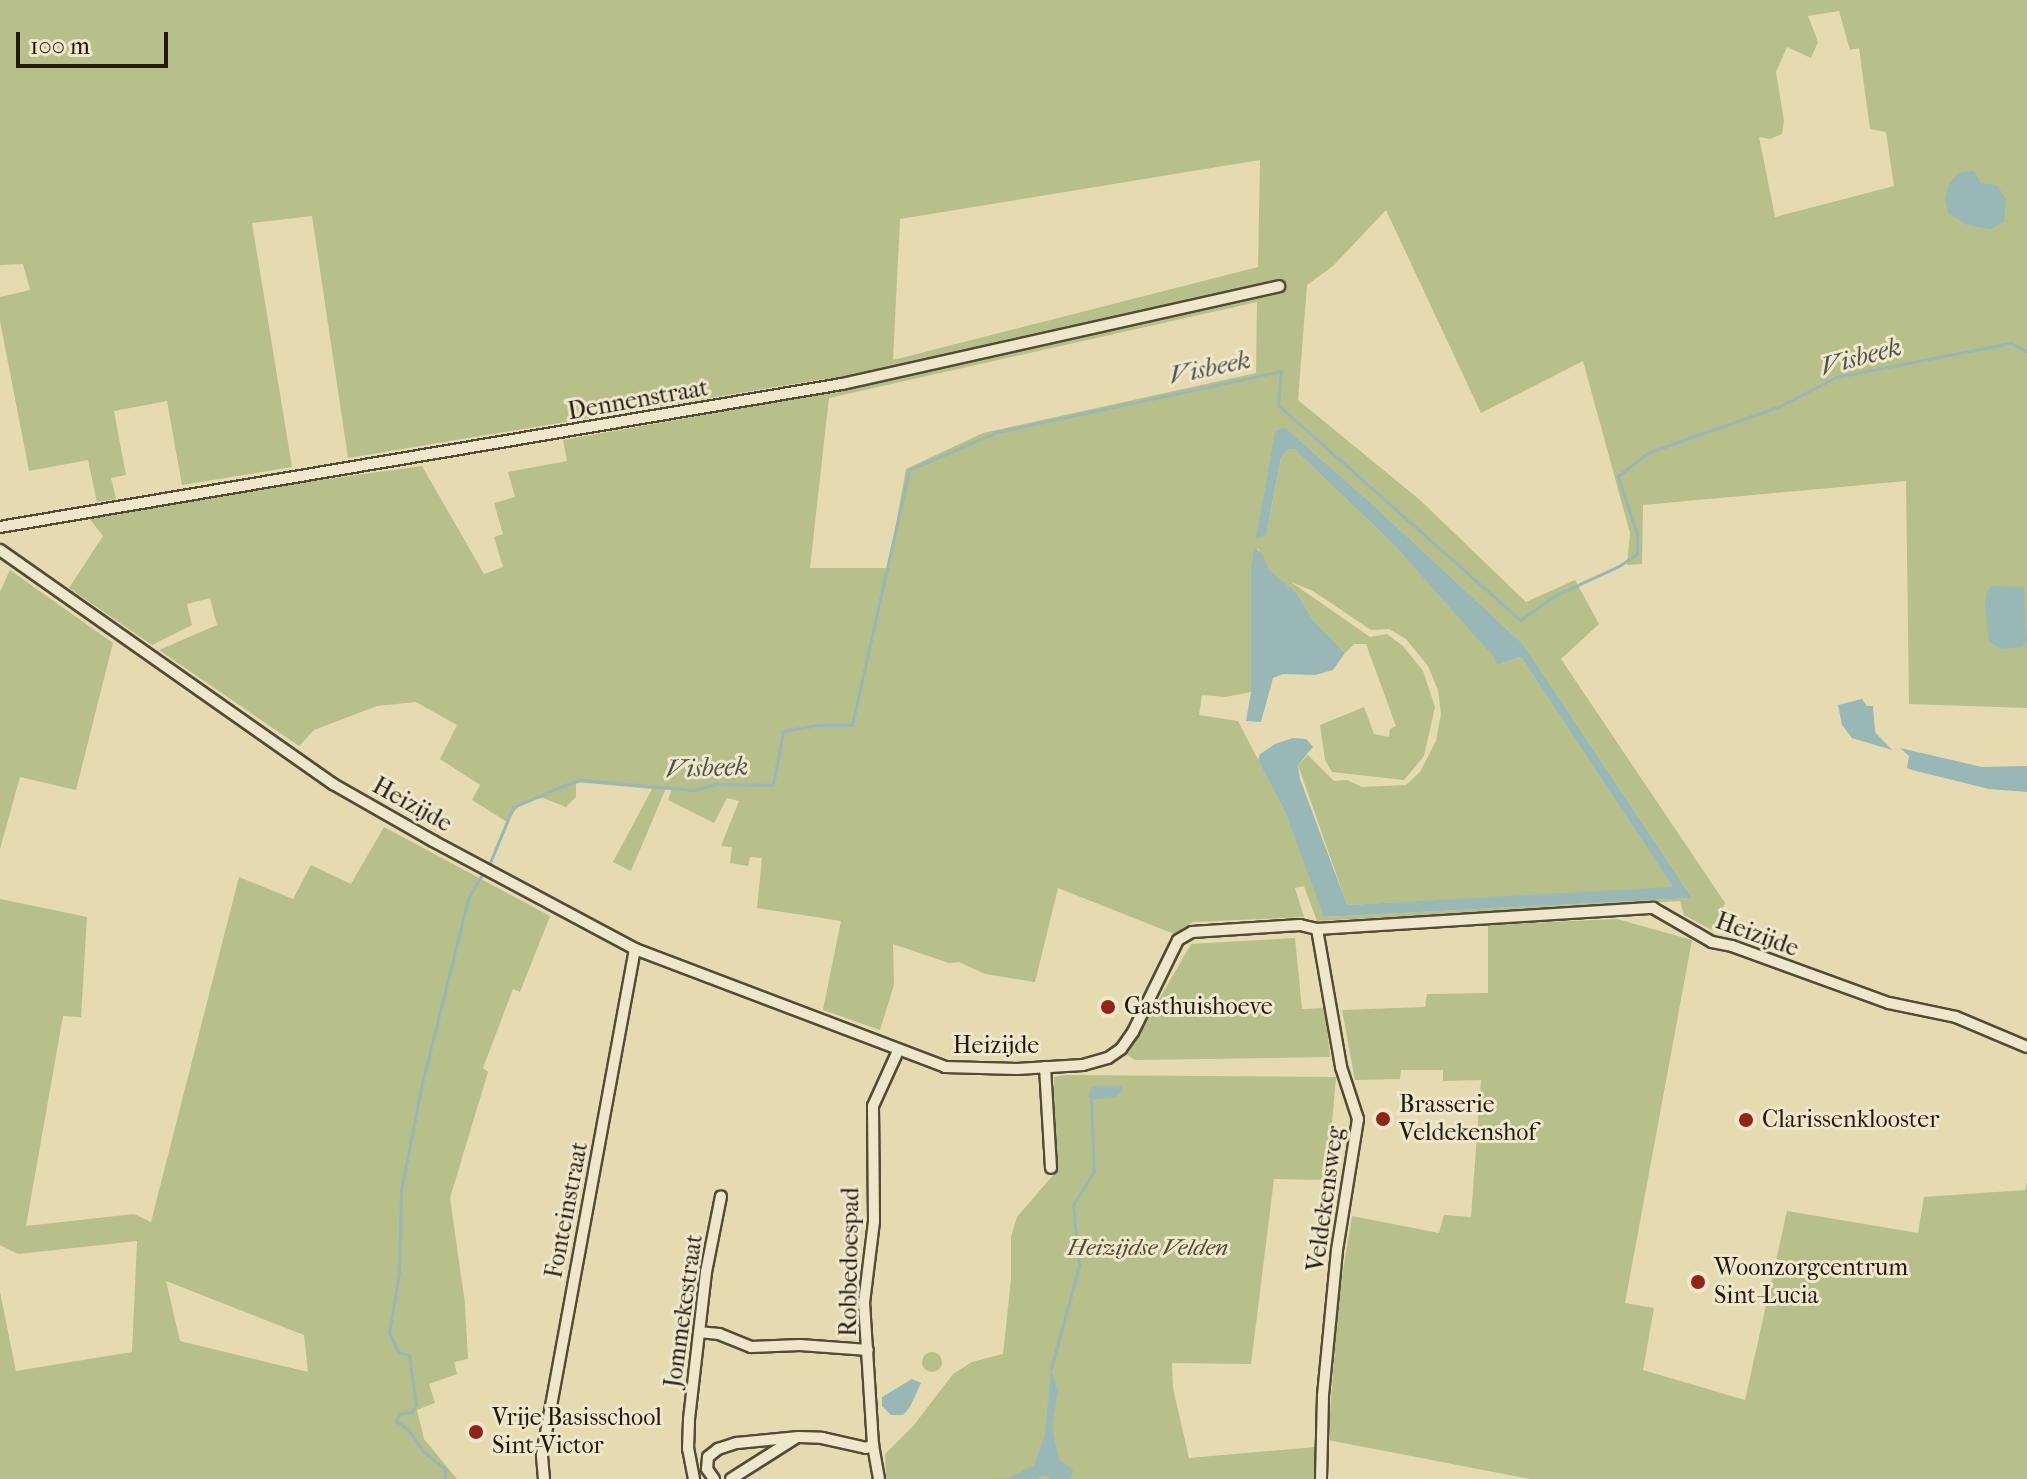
<!DOCTYPE html>
<html>
<head>
<meta charset="utf-8">
<style>
  body { margin:0 }
  #map { position:relative; width:2027px; height:1479px; overflow:hidden; background:#e6dab1; font-family:"IM FELL French Canon",serif }
  div>[style] { position:absolute }
  .green>* { inset:0; background:#b7bf8a }
  .round { border-radius:50% }
  .water>* { inset:0; background:#99b8b5 }
  .stream>* { height:3px; margin:-1.5px; padding:0 1.5px; transform-origin:1.5px; border-radius:1.5px; background:#99b8b5 }
  .roads { filter:drop-shadow(2px 0 #534a38) drop-shadow(-2px 0 #534a38) drop-shadow(0 2px #534a38) drop-shadow(0 -2px #534a38) }
  .minor>* { height:10px; margin:-5px; padding:0 5px; transform-origin:5px; border-radius:5px; background:#efe7cc }
  .dots>* { width:22px; height:22px; translate:-50% -50%; box-sizing:border-box; border:4px solid #efe7cc; border-radius:50% }
  span { translate:-50% -50%; white-space:nowrap; text-align:center; line-height:1.15; -webkit-text-stroke:6px #efe7cc; paint-order:stroke }
  .street-label { font-size:24px; color:#221a0f }
  .poi-label { font-size:24px; color:#221a0f }
  .left { translate:0 -50%; text-align:left }
  .park-label { font-size:24px; color:#4f4c34; font-style:italic }
  .water-label { font-size:26px; color:#4c5149; font-style:italic }
  .scale { position:absolute; left:16px; top:32px; width:152px; height:36px; box-sizing:border-box; border:4px solid #221a0f; border-top:0; padding-left:10px; font-size:24px; line-height:28px; white-space:nowrap; color:#221a0f; -webkit-text-stroke:6px #efe7cc; paint-order:stroke }
</style>
</head>
<body>
<div id="map">
  <div class="green">
    <div style="clip-path:polygon(evenodd,0 0,2027px 0,2027px 708px,1909px 704px,1906px 481px,1643px 505px,1642px 564px,1627px 565px,1630px 533px,1583px 361px,1481px 413px,1386px 210px,1333px 266px,1307px 285px,1298px 400px,1420px 500px,1526px 602px,1575px 580px,1599px 624px,1561px 659px,1725px 903px,1712px 930px,1684px 915px,1680px 901px,1317px 921px,1304px 886px,1295px 888px,1304px 917px,1193px 922px,1174px 934px,1058px 888px,1035px 982px,985px 974px,959px 962px,949px 963px,893px 944px,894px 985px,880px 1030px,823px 1010px,841px 921px,757px 908px,762px 858px,750px 857px,748px 866px,730px 863px,732px 847px,721px 846px,739px 801px,727px 798px,714px 823px,668px 800px,672px 789px,666px 788px,631px 871px,613px 862px,652px 789px,576px 782px,576px 797px,566px 807px,543px 798px,531px 800px,517px 808px,507px 822px,472px 800px,480px 785px,440px 759px,457px 725px,416px 702px,377px 706px,314px 730px,299px 746px,159px 650px,217px 625px,210px 598px,187px 604px,192px 625px,152px 645px,69px 588px,103px 536px,89px 518px,269px 487px,422px 466px,484px 574px,503px 567px,494px 537px,503px 534px,494px 503px,515px 497px,508px 472px,567px 461px,563px 440px,827px 393px,824px 379px,348px 458px,312px 216px,252px 223px,292px 467px,182px 485px,167px 401px,114px 411px,126px 475px,111px 478px,116px 499px,97px 502px,88px 460px,29px 471px,0 321px,0 297px,30px 290px,23px 264px,0 265px,0 0,1839px 11px,1850px 50px,1859px 48px,1870px 129px,1886px 132px,1894px 186px,1775px 217px,1759px 137px,1770px 139px,1782px 134px,1784px 121px,1776px 72px,1787px 47px,1811px 58px,1818px 42px,1808px 16px,1839px 11px,0 0,1260px 160px,1258px 267px,893px 360px,900px 219px,1260px 160px,0 0,1257px 302px,1256px 373px,983px 433px,906px 469px,888px 568px,810px 568px,829px 398px,1257px 302px,0 0,1282px 429px,1287px 429px,1371px 503px,1523px 644px,1692px 898px,1325px 917px,1285px 812px,1238px 721px,1199px 715px,1202px 695px,1225px 697px,1251px 692px,1258px 548px,1267px 569px,1296px 592px,1313px 620px,1345px 653px,1354px 644px,1366px 644px,1396px 726px,1390px 729px,1389px 737px,1374px 734px,1364px 707px,1320px 725px,1325px 760px,1332px 772px,1404px 780px,1424px 756px,1435px 707px,1423px 671px,1403px 646px,1387px 634px,1370px 637px,1291px 582px,1313px 591px,1371px 630px,1389px 629px,1406px 639px,1428px 666px,1438px 690px,1441px 714px,1436px 741px,1420px 772px,1406px 785px,1362px 787px,1347px 780px,1334px 781px,1308px 755px,1298px 765px,1347px 905px,1674px 888px,1521px 657px,1497px 665px,1494px 656px,1395px 546px,1294px 449px,1287px 450px,1281px 458px,1266px 535px,1282px 429px)"></div>
    <div style="clip-path:polygon(10px 570px,113px 643px,76px 790px,20px 777px,0 849px,0 592px)"></div>
    <div style="clip-path:polygon(evenodd,384px 827px,550px 916px,520px 992px,513px 989px,483px 1068px,488px 1072px,450px 1198px,465px 1304px,468px 1359px,454px 1362px,457px 1374px,429px 1384px,435px 1403px,417px 1410px,424px 1439px,457px 1479px,0 1479px,0 1292px,16px 1371px,132px 1352px,137px 1241px,18px 1254px,0 1245px,0 899px,87px 917px,81px 1017px,63px 1016px,26px 1226px,134px 1214px,151px 1222px,239px 877px,293px 899px,311px 865px,351px 884px,384px 827px,166px 1281px,304px 1335px,308px 1372px,180px 1341px,166px 1281px)"></div>
    <div style="clip-path:polygon(1617px 919px,1692px 940px,1625px 1303px,1654px 1308px,1643px 1370px,1745px 1400px,1787px 1211px,1918px 1233px,1924px 1197px,2025px 1190px,2027px 1182px,2027px 1479px,1530px 1479px,1328px 1440px,1339px 1296px,1352px 1216px,1439px 1233px,1444px 1215px,1471px 1217px,1481px 1080px,1443px 1081px,1443px 1070px,1401px 1070px,1400px 1079px,1355px 1080px,1342px 1010px,1425px 1007px,1427px 994px,1488px 993px,1488px 925px)"></div>
    <div style="clip-path:polygon(1295px 938px,1302px 1009px,1325px 1008px,1330px 1057px,1135px 1060px,1127px 1055px,1191px 944px)"></div>
    <div style="clip-path:polygon(1065px 1075px,1336px 1077px,1327px 1180px,1274px 1179px,1251px 1364px,1172px 1363px,1173px 1388px,1189px 1458px,1316px 1447px,1317px 1479px,886px 1479px,885px 1454px,914px 1425px,953px 1374px,972px 1362px,1003px 1354px,1011px 1280px,1011px 1237px,1017px 1217px,1054px 1174px,1054px 1077px)"></div>
    <div class="round" style="left:922px;top:1352px;width:20px;height:20px"></div>
  </div>
  <div class="water">
    <div style="clip-path:polygon(1974px 171px,1981px 183px,1997px 185px,2006px 199px,2004px 222px,1991px 229px,1967px 225px,1948px 213px,1945px 197px,1950px 183px,1958px 173px)"></div>
    <div style="clip-path:polygon(1282px 428px,1287px 429px,1371px 503px,1523px 644px,1692px 898px,1324px 917px,1285px 812px,1258px 760px,1260px 754px,1275px 744px,1293px 738px,1306px 739px,1313px 747px,1298px 765px,1300px 779px,1347px 905px,1673px 887px,1521px 657px,1497px 665px,1493px 656px,1395px 546px,1294px 449px,1287px 450px,1281px 458px,1266px 535px,1256px 539px,1275px 432px)"></div>
    <div style="clip-path:polygon(1254px 547px,1263px 555px,1268px 569px,1296px 592px,1313px 620px,1345px 653px,1333px 670px,1315px 675px,1283px 674px,1273px 678px,1261px 722px,1246px 721px,1251px 692px,1251px 569px)"></div>
    <div style="clip-path:polygon(1992px 586px,2024px 587px,2027px 642px,2021px 647px,2001px 649px,1989px 642px,1985px 604px,1987px 591px)"></div>
    <div style="clip-path:polygon(1862px 699px,1867px 706px,1873px 706px,1875px 732px,1892px 750px,1852px 738px,1842px 725px,1838px 705px)"></div>
    <div style="clip-path:polygon(1900px 748px,1982px 767px,2027px 766px,2027px 792px,1989px 789px,1912px 770px,1907px 768px,1909px 756px)"></div>
    <div style="clip-path:polygon(1092px 1086px,1120px 1086px,1123px 1089px,1116px 1097px,1091px 1100px,1088px 1097px)"></div>
    <div style="clip-path:polygon(1051px 1369px,1058px 1391px,1052px 1427px,1059px 1459px,1073px 1470px,1071px 1479px,1051px 1479px,1043px 1475px,1038px 1479px,988px 1479px,1009px 1478px,1034px 1465px,1045px 1436px)"></div>
    <div style="clip-path:polygon(912px 1379px,921px 1383px,910px 1407px,903px 1415px,891px 1415px,882px 1406px,882px 1397px)"></div>
  </div>
  <div class="stream">
    <div style="left:489px;top:865px;width:63px;rotate:-67.5deg"></div>
    <div style="left:513px;top:807px;width:62px;rotate:-22.8deg"></div>
    <div style="left:570px;top:783px;width:11px;rotate:-15deg"></div>
    <div style="left:581px;top:780px;width:113px;rotate:5.1deg"></div>
    <div style="left:694px;top:790px;width:24px;rotate:-15deg"></div>
    <div style="left:717px;top:784px;width:56px;rotate:1deg"></div>
    <div style="left:773px;top:785px;width:55px;rotate:-79.5deg"></div>
    <div style="left:783px;top:731px;width:35px;rotate:-10deg"></div>
    <div style="left:817px;top:725px;width:35px"></div>
    <div style="left:852px;top:725px;width:261px;rotate:-77.4deg"></div>
    <div style="left:909px;top:470px;width:96px;rotate:-23.4deg"></div>
    <div style="left:997px;top:432px;width:290px;rotate:-12.1deg"></div>
    <div style="left:1281px;top:371px;width:34px;rotate:95deg"></div>
    <div style="left:1278px;top:405px;width:324px;rotate:41.6deg"></div>
    <div style="left:1520px;top:620px;width:44px;rotate:-34.8deg"></div>
    <div style="left:1556px;top:595px;width:69px;rotate:-24.7deg"></div>
    <div style="left:1619px;top:566px;width:22px;rotate:-34deg"></div>
    <div style="left:1637px;top:554px;width:19px;rotate:-90deg"></div>
    <div style="left:1637px;top:535px;width:62px;rotate:-107.9deg"></div>
    <div style="left:1618px;top:476px;width:37px;rotate:-38deg"></div>
    <div style="left:1647px;top:453px;width:141px;rotate:-19.5deg"></div>
    <div style="left:1780px;top:406px;width:63px;rotate:-27.4deg"></div>
    <div style="left:1836px;top:377px;width:178px;rotate:-11deg"></div>
    <div style="left:2011px;top:343px;width:18px;rotate:27deg"></div>
    <div style="left:1051px;top:1369px;width:107px;rotate:-74.8deg"></div>
    <div style="left:1079px;top:1266px;width:61px;rotate:-95.6deg"></div>
    <div style="left:1073px;top:1205px;width:39px;rotate:-58deg"></div>
    <div style="left:1094px;top:1172px;width:72px;rotate:-92.4deg"></div>
    <div style="left:445px;top:1479px;width:10px;rotate:-90deg"></div>
    <div style="left:445px;top:1469px;width:28px;rotate:-141deg"></div>
    <div style="left:423px;top:1451px;width:25px;rotate:-124deg"></div>
    <div style="left:409px;top:1430px;width:16px;rotate:-145deg"></div>
    <div style="left:396px;top:1421px;width:8px;rotate:-67deg"></div>
    <div style="left:399px;top:1414px;width:13px;rotate:-9deg"></div>
    <div style="left:412px;top:1412px;width:8px;rotate:-60deg"></div>
    <div style="left:416px;top:1405px;width:50px;rotate:-98deg"></div>
    <div style="left:409px;top:1355px;width:11px;rotate:-165deg"></div>
    <div style="left:398px;top:1352px;width:21px;rotate:-115deg"></div>
    <div style="left:389px;top:1333px;width:61px;rotate:-80.5deg"></div>
    <div style="left:399px;top:1273px;width:83px;rotate:-88.6deg"></div>
    <div style="left:401px;top:1190px;width:113px;rotate:-78.8deg"></div>
    <div style="left:423px;top:1079px;width:187px;rotate:-76deg"></div>
    <div style="left:468px;top:898px;width:27px;rotate:-59deg"></div>
  </div>
  <div class="roads">
    <div class="minor">
      <div style="left:0;top:527px;width:854px;rotate:-9.64deg"></div>
      <div style="left:842px;top:384px;width:448px;rotate:-12.6deg"></div>
      <div style="left:0;top:550px;width:407px;rotate:35.1deg"></div>
      <div style="left:333px;top:784px;width:115px;rotate:29.7deg"></div>
      <div style="left:433px;top:841px;width:229px;rotate:28.1deg"></div>
      <div style="left:635px;top:949px;width:332px;rotate:20.8deg"></div>
      <div style="left:945px;top:1067px;width:72px;rotate:1.6deg"></div>
      <div style="left:1017px;top:1069px;width:66px;rotate:-3.5deg"></div>
      <div style="left:1083px;top:1065px;width:26px;rotate:-16deg"></div>
      <div style="left:1108px;top:1058px;width:16px;rotate:-35deg"></div>
      <div style="left:1121px;top:1049px;width:21px;rotate:-55deg"></div>
      <div style="left:1133px;top:1032px;width:102px;rotate:-63.9deg"></div>
      <div style="left:1178px;top:940px;width:16px;rotate:-30deg"></div>
      <div style="left:1192px;top:932px;width:108px;rotate:-3.7deg"></div>
      <div style="left:1300px;top:925px;width:17px;rotate:13deg"></div>
      <div style="left:1317px;top:929px;width:337px;rotate:-3.6deg"></div>
      <div style="left:1653px;top:908px;width:68px;rotate:30deg"></div>
      <div style="left:1712px;top:942px;width:20px;rotate:11deg"></div>
      <div style="left:1732px;top:946px;width:167px;rotate:20deg"></div>
      <div style="left:1889px;top:1003px;width:68px;rotate:11.8deg"></div>
      <div style="left:1956px;top:1017px;width:77px;rotate:22.9deg"></div>
      <div style="left:1317px;top:929px;width:140px;rotate:80.1deg"></div>
      <div style="left:1341px;top:1067px;width:55px;rotate:71.9deg"></div>
      <div style="left:1358px;top:1119px;width:133px;rotate:99.1deg"></div>
      <div style="left:1337px;top:1250px;width:147px;rotate:95.5deg"></div>
      <div style="left:1323px;top:1396px;width:83px;rotate:91.4deg"></div>
      <div style="left:1045px;top:1067px;width:101px;rotate:86.6deg"></div>
      <div style="left:699px;top:1332px;width:20px;rotate:6deg"></div>
      <div style="left:719px;top:1334px;width:35px;rotate:22deg"></div>
      <div style="left:751px;top:1347px;width:49px;rotate:-2.3deg"></div>
      <div style="left:800px;top:1345px;width:68px;rotate:4.2deg"></div>
      <div style="left:544px;top:1479px;width:24px;rotate:-95deg"></div>
      <div style="left:542px;top:1455px;width:514px;rotate:-79.59deg"></div>
      <div style="left:694px;top:1479px;width:31px;rotate:-101deg"></div>
      <div style="left:688px;top:1449px;width:30px;rotate:-88deg"></div>
      <div style="left:689px;top:1419px;width:148px;rotate:-83.4deg"></div>
      <div style="left:706px;top:1272px;width:77px;rotate:-78.8deg"></div>
      <div style="left:714px;top:1479px;width:12px;rotate:-125deg"></div>
      <div style="left:707px;top:1469px;width:12px;rotate:-85deg"></div>
      <div style="left:708px;top:1457px;width:13px;rotate:-39deg"></div>
      <div style="left:718px;top:1449px;width:20px;rotate:-18deg"></div>
      <div style="left:737px;top:1443px;width:62px;rotate:-5.5deg"></div>
      <div style="left:799px;top:1437px;width:23px;rotate:2deg"></div>
      <div style="left:822px;top:1438px;width:45px;rotate:12.8deg"></div>
      <div style="left:866px;top:1448px;width:8px;rotate:-23deg"></div>
      <div style="left:731px;top:1479px;width:75px;rotate:-32.4deg"></div>
      <div style="left:879px;top:1479px;width:35px;rotate:-100deg"></div>
      <div style="left:873px;top:1445px;width:142px;rotate:-93.6deg"></div>
      <div style="left:864px;top:1303px;width:83px;rotate:-83deg"></div>
      <div style="left:874px;top:1221px;width:115px;rotate:-90.5deg"></div>
      <div style="left:873px;top:1106px;width:60px;rotate:-65.6deg"></div>
    </div>
  </div>
  <div class="dots">
    <div style="left:1108px;top:1007px;background:#8f2418"></div>
    <div style="left:1383px;top:1119px;background:#8f2418"></div>
    <div style="left:1746px;top:1120px;background:#8f2418"></div>
    <div style="left:1698px;top:1282px;background:#8f2418"></div>
    <div style="left:476px;top:1432px;background:#8f2418"></div>
  </div>
  <div class="street-label">
    <span style="left:638px;top:400px;rotate:-10deg">Dennenstraat</span>
    <span style="left:412px;top:805px;rotate:29deg">Heizijde</span>
    <span style="left:1757px;top:935px;rotate:20deg">Heizijde</span>
    <span style="left:996px;top:1046px">Heizijde</span>
    <span style="left:1326px;top:1199px;rotate:-82deg">Veldekensweg</span>
    <span style="left:567px;top:1210px;rotate:-79deg">Fonteinstraat</span>
    <span style="left:850px;top:1262px;rotate:-89deg">Robbedoespad</span>
    <span style="left:684px;top:1311px;rotate:-82deg">Jommekestraat</span>
  </div>
  <div class="poi-label">
    <span class="left" style="left:1124px;top:1007px">Gasthuishoeve</span>
    <span class="left" style="left:1399px;top:1119px">Brasserie<br>Veldekenshof</span>
    <span class="left" style="left:1762px;top:1120px">Clarissenklooster</span>
    <span class="left" style="left:1714px;top:1282px">Woonzorgcentrum<br>Sint-Lucia</span>
    <span class="left" style="left:492px;top:1432px">Vrije Basisschool<br>Sint-Victor</span>
  </div>
  <div class="park-label">
    <span style="left:1148px;top:1248px">Heizijdse Velden</span>
  </div>
  <div class="water-label">
    <span style="left:1861px;top:357px;rotate:-15deg">Visbeek</span>
    <span style="left:1210px;top:368px;rotate:-12deg">Visbeek</span>
    <span style="left:707px;top:768px;rotate:-2deg">Visbeek</span>
  </div>
  <div class="scale">100 m</div>
</div>
</body>
</html>
